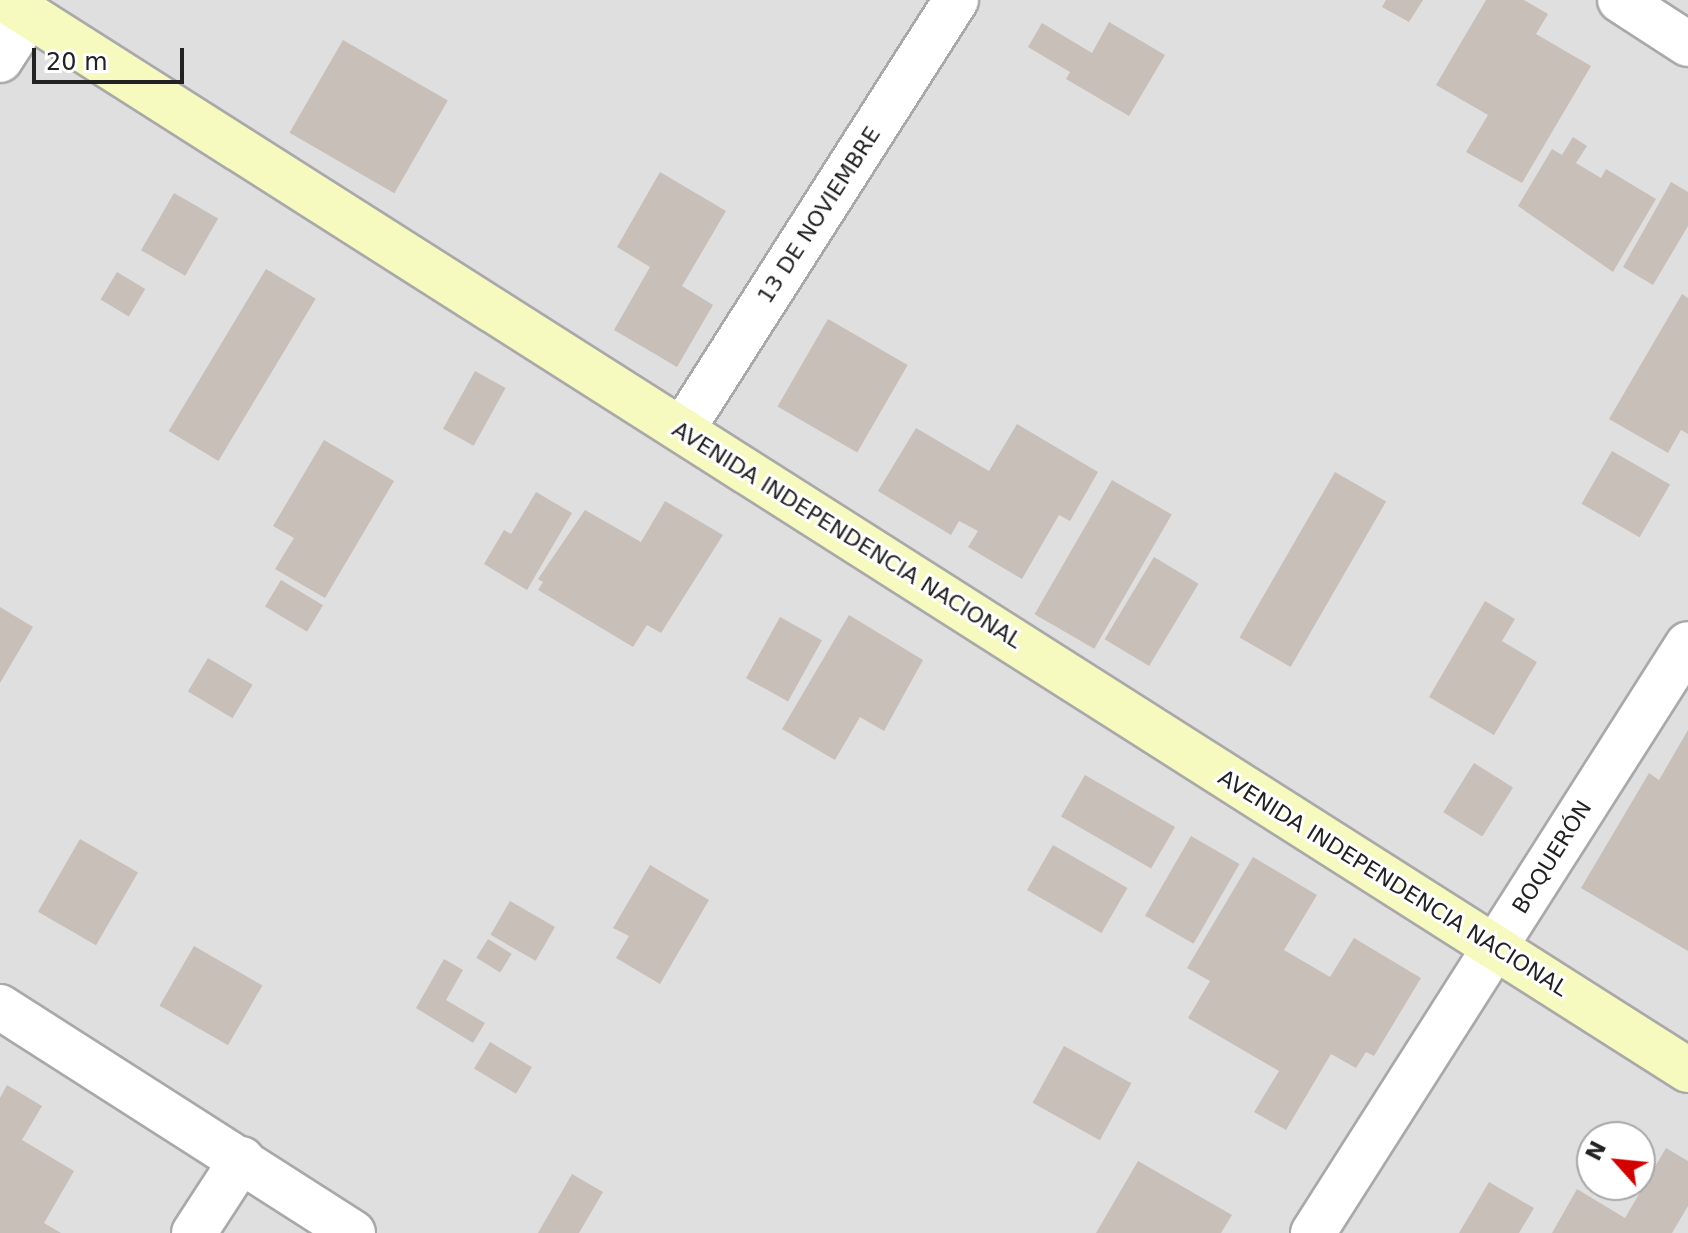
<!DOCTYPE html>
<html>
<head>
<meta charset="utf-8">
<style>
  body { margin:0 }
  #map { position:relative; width:1688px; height:1233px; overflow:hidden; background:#f2efe9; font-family:"DejaVu Sans",sans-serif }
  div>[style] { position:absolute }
  .residential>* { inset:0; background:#e0dfdf }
  .building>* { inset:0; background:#c7bfb8; transform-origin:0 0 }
  .roads { filter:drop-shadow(2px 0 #a9a9a9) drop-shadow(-2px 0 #a9a9a9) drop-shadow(0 2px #a9a9a9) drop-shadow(0 -2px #a9a9a9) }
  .street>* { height:44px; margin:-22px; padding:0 22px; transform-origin:22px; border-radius:22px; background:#fff }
  .secondary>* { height:44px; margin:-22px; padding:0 22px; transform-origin:22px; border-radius:22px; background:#f7fabf }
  span { translate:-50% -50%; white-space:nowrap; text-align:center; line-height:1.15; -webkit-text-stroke:6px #fff; paint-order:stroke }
  .street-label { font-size:22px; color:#222 }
  .north { position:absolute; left:1576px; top:1121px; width:80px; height:80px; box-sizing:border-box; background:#fff; border:2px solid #a7a7a7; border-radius:50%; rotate:297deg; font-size:22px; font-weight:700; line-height:32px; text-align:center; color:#222 }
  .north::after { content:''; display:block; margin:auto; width:28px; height:36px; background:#d40000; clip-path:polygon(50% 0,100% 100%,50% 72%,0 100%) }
  .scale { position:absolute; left:32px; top:48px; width:152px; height:36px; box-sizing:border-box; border:4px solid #222; border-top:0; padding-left:10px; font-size:24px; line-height:28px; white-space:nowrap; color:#222; -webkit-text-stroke:6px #fff; paint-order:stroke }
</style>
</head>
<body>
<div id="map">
  <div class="residential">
    <div style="clip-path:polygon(evenodd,0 0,1688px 0,1688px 1233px,0 1233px,0 0,1592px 1137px,1640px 1137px,1640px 1185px,1592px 1185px,1592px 1137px)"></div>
  </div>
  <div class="building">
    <div style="clip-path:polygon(1386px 0,1423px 0,1409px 22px,1382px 7px)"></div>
    <div style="clip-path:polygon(1486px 0,1524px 0,1548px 14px,1536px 34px,1591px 66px,1522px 183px,1466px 152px,1488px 115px,1436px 85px)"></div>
    <div style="clip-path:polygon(1109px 22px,1165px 55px,1129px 116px,1066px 79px,1070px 72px,1028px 47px,1042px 23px,1092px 53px)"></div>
    <div style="left:343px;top:40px;width:121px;height:107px;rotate:30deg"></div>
    <div style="clip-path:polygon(1573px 137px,1587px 146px,1576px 163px,1601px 178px,1606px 169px,1656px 199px,1613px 272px,1518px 206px,1552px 149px,1562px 155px)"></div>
    <div style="clip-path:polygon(660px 172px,726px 211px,682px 286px,713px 305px,677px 367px,614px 330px,650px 267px,617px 247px)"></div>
    <div style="clip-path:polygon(1671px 182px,1688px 192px,1688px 226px,1653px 285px,1623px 267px)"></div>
    <div style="left:174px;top:193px;width:51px;height:66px;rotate:30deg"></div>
    <div style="left:266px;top:269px;width:58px;height:189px;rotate:31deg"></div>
    <div style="left:117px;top:272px;width:33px;height:32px;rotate:31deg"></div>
    <div style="clip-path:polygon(1682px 294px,1688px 298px,1688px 434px,1681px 430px,1668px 453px,1609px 419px)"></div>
    <div style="left:828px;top:319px;width:92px;height:101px;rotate:30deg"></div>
    <div style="left:475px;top:371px;width:35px;height:66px;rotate:29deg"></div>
    <div style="clip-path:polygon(1017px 424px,1098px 472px,1070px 521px,1059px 515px,1022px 579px,968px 547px,978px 531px,959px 521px,951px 535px,878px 491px,916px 428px,989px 471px)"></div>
    <div style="clip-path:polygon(324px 440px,394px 481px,325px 598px,275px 569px,294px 538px,273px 526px)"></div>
    <div style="left:1612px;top:451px;width:67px;height:61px;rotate:30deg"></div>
    <div style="left:1335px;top:472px;width:59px;height:191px;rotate:30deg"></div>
    <div style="left:1112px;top:480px;width:69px;height:155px;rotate:30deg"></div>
    <div style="clip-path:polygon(536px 492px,572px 513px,527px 590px,484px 564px,504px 530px,511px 534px)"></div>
    <div style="clip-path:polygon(665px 501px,723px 535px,661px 633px,647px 625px,633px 647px,538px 590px,543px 582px,538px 579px,585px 510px,641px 542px)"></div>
    <div style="left:1154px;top:557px;width:52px;height:96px;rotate:31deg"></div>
    <div style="left:281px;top:580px;width:49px;height:31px;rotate:31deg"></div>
    <div style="clip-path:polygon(1485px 601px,1515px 619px,1502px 641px,1537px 662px,1494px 735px,1429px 697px)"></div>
    <div style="clip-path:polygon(0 607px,33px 627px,0 683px)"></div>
    <div style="clip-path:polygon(849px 615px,923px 660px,884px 731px,860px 717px,835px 760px,782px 729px)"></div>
    <div style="left:780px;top:617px;width:48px;height:70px;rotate:29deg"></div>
    <div style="left:208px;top:658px;width:52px;height:39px;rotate:31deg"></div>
    <div style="clip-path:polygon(1688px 730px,1688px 951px,1581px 888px,1649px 773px,1659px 780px)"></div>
    <div style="left:1474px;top:763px;width:46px;height:58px;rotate:32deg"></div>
    <div style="left:1085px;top:775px;width:104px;height:48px;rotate:30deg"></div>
    <div style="left:1191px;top:836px;width:56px;height:92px;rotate:30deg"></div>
    <div style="left:80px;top:839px;width:67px;height:84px;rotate:30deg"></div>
    <div style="left:1053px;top:845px;width:86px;height:52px;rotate:30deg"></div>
    <div style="clip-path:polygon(1253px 857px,1317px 895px,1284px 950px,1330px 977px,1354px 938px,1421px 978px,1374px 1056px,1366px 1052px,1356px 1068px,1331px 1054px,1286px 1130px,1254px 1112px,1279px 1071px,1188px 1018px,1210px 981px,1187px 968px)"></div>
    <div style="clip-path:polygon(650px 865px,709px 900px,660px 984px,616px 958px,629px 936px,613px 928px)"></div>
    <div style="left:510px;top:901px;width:52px;height:39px;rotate:30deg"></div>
    <div style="left:488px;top:939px;width:28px;height:22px;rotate:32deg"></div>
    <div style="left:194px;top:946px;width:79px;height:69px;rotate:30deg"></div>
    <div style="clip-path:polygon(444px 959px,463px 970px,446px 1000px,485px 1023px,473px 1043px,416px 1008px)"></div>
    <div style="left:490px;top:1042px;width:49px;height:31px;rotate:31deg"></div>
    <div style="left:1064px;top:1046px;width:77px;height:65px;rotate:29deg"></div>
    <div style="clip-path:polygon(7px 1085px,42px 1106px,22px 1140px,74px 1171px,44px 1223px,61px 1233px,0 1233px,0 1098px)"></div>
    <div style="clip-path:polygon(1666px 1148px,1688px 1161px,1688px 1206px,1672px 1233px,1552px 1233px,1577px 1189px,1625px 1218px)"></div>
    <div style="clip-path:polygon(1138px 1161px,1232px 1215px,1221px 1233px,1096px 1233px)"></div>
    <div style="clip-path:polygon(572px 1174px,603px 1192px,579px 1233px,538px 1233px)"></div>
    <div style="clip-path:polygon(1489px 1182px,1534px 1208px,1519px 1233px,1459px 1233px)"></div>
  </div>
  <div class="roads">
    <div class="street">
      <div style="left:1620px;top:0;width:81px;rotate:32.9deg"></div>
      <div style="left:0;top:60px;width:54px;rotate:-57.2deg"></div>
      <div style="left:682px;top:430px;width:510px;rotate:-57.49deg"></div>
      <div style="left:0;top:1007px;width:419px;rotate:32.6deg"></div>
      <div style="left:194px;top:1233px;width:88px;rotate:-57deg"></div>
      <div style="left:1313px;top:1233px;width:698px;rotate:-57.52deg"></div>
    </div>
    <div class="secondary">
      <div style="left:5px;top:0;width:1994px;rotate:32.45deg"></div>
    </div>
  </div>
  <div class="street-label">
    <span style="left:819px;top:215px;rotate:-57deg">13 DE NOVIEMBRE</span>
    <span style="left:847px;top:535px;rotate:32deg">AVENIDA INDEPENDENCIA NACIONAL</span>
    <span style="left:1552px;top:857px;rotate:-58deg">BOQUERÓN</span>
    <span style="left:1393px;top:883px;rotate:32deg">AVENIDA INDEPENDENCIA NACIONAL</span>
  </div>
  <div class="north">N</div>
  <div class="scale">20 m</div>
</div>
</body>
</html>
